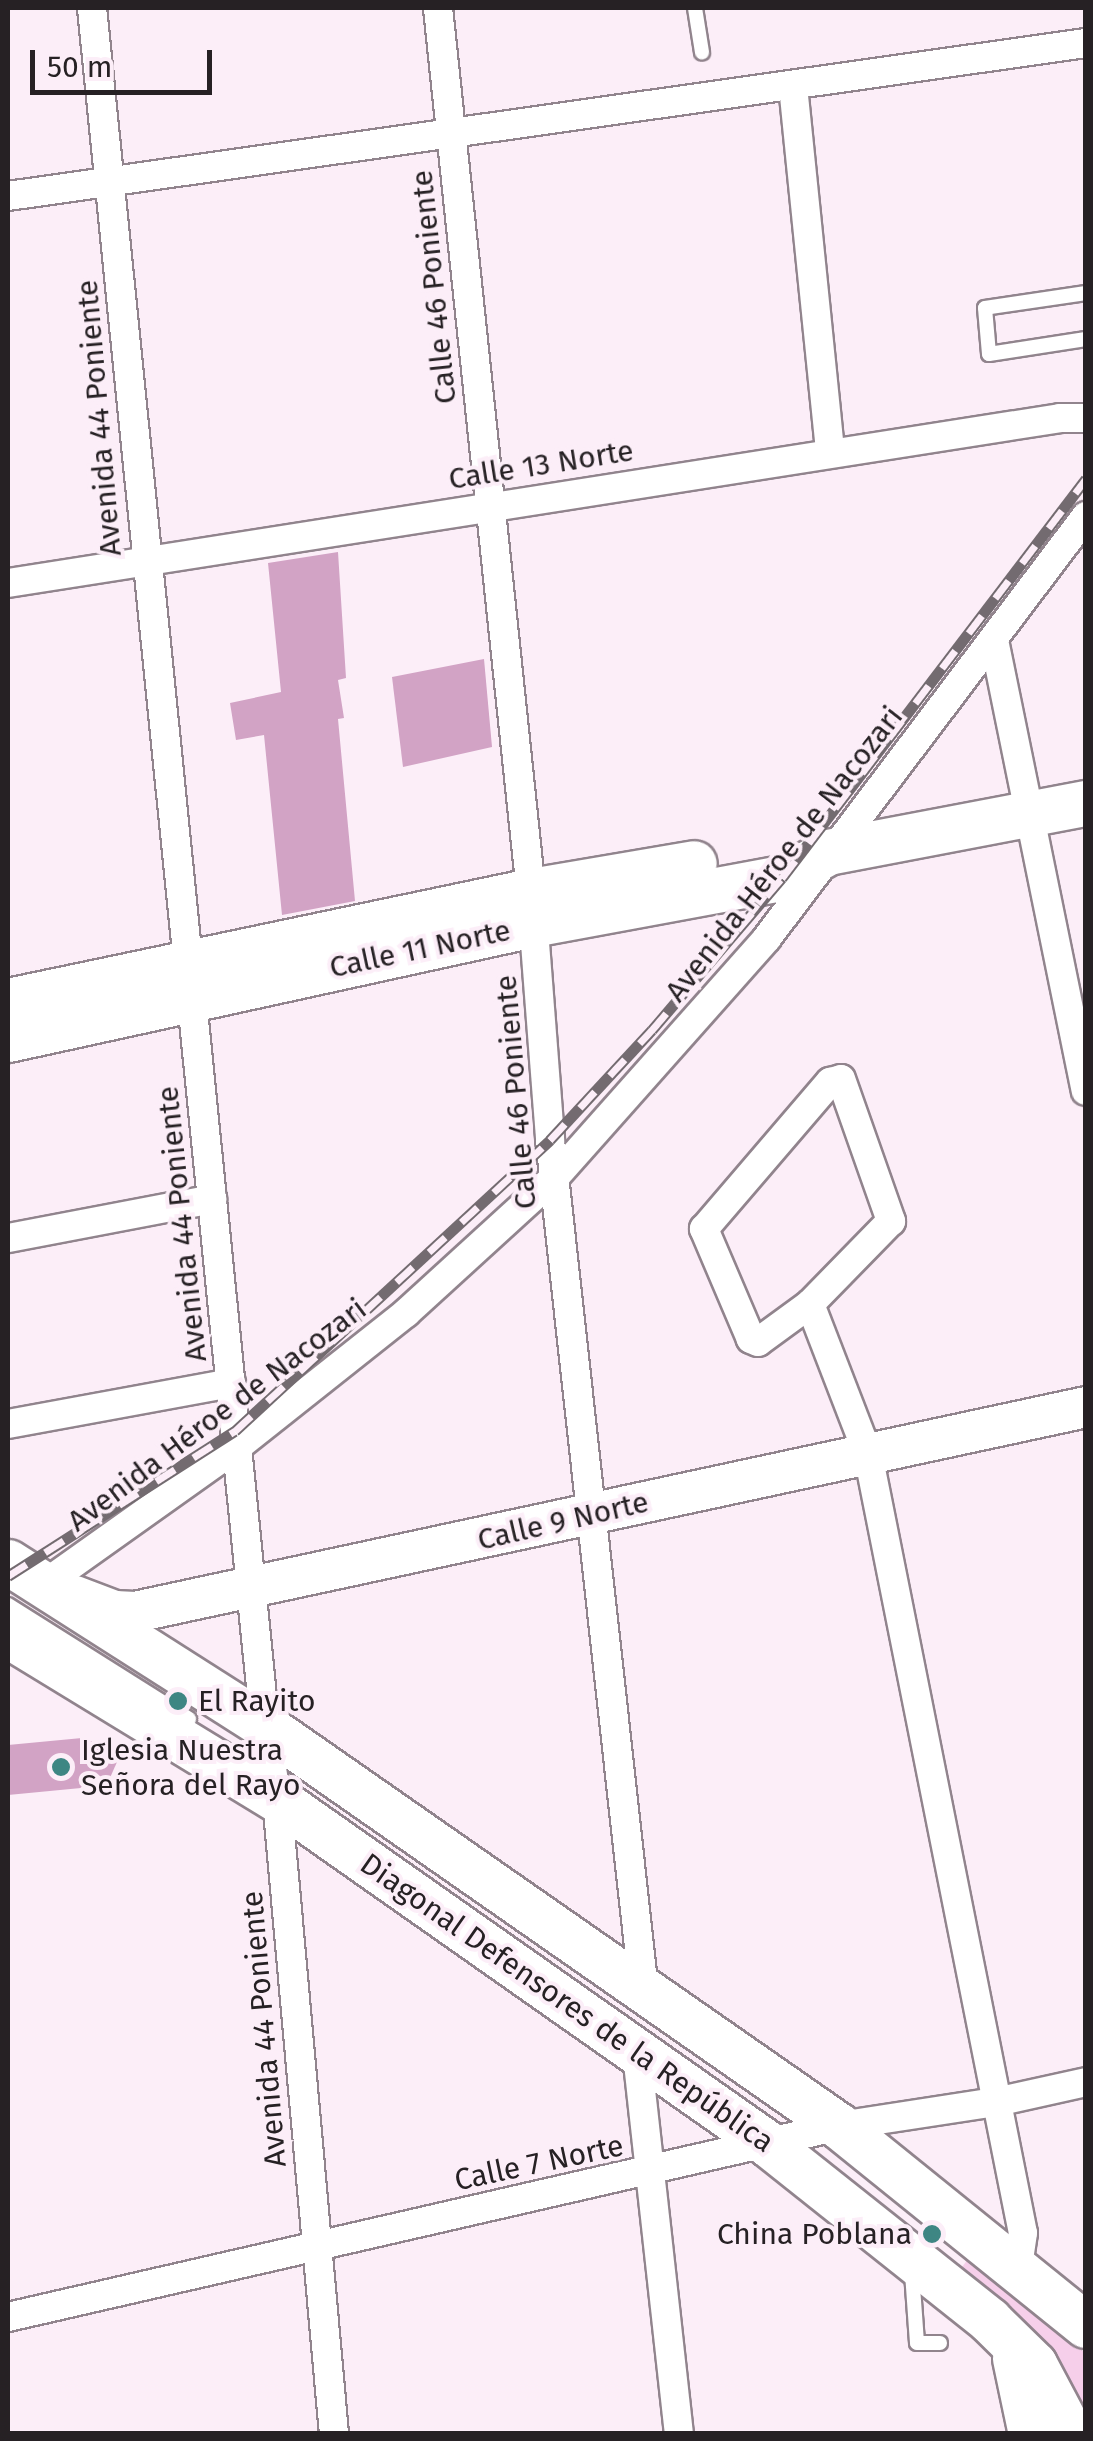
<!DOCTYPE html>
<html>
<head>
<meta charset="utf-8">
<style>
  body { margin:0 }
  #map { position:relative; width:1093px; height:2441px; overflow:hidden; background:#fceef8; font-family:"Fira Sans",sans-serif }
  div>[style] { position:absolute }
  .green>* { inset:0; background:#f6cfea }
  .building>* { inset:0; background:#d2a3c5 }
  .roads { filter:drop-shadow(2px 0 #91848d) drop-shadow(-2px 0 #91848d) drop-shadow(0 2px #91848d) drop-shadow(0 -2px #91848d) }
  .lane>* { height:14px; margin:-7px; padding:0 7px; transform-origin:7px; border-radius:7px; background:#fff }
  .street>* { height:28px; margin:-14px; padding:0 14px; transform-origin:14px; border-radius:14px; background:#fff }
  .secondary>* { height:40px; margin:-20px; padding:0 20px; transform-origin:20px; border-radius:20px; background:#fff }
  .primary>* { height:45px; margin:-22.5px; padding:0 22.5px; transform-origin:22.5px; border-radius:22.5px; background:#fff }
  .rail>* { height:11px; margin-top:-5.5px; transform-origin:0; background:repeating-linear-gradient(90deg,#fceef8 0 22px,#736b70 0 44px); box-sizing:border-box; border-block:2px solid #736b70 }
  .dots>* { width:28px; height:28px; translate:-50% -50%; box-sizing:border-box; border:5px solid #fceef8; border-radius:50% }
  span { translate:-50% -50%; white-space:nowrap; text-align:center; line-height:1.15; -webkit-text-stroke:8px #fceef8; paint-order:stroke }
  .street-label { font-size:30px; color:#262124 }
  .poi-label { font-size:30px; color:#262124 }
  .left { translate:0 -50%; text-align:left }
  .right { translate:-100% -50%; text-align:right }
  .frame { position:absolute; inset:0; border:10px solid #262124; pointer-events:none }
  .scale { position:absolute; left:30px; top:50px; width:182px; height:45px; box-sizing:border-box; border:5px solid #262124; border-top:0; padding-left:12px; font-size:30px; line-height:35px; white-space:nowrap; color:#262124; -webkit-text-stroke:8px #fceef8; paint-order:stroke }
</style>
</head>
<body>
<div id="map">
  <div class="green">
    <div style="clip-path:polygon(971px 2255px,1085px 2353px,1085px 2418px,1039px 2342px,962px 2267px)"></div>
  </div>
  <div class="building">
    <div style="clip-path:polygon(338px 552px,346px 678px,338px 680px,344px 718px,338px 719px,355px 901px,282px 915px,264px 735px,236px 740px,230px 703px,281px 692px,268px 563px)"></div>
    <div style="clip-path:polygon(484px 659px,492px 747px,403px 767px,392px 677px)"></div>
    <div style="clip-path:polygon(82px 1738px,110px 1748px,117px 1762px,109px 1780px,81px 1788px,8px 1795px,8px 1745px)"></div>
  </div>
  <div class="roads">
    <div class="lane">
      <div style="left:695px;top:8px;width:45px;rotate:81deg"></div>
      <div style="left:1086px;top:293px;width:102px;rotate:171.6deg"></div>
      <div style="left:985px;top:308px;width:46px;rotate:85deg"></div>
      <div style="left:989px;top:354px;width:98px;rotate:-8.8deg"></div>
      <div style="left:8px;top:1605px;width:214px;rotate:32.2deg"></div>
      <div style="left:912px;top:2273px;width:70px;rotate:85.9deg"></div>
      <div style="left:917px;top:2343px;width:23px"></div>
    </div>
    <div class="street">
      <div style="left:92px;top:8px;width:1727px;rotate:84.25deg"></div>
      <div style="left:265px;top:1726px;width:74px;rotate:80.7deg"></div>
      <div style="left:277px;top:1799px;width:638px;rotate:84.87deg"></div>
      <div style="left:438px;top:8px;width:888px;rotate:83.99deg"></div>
      <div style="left:531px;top:891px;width:250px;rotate:85.6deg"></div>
      <div style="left:550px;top:1140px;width:856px;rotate:83.7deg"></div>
      <div style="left:793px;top:86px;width:369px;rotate:84.2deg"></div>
      <div style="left:8px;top:196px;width:1089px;rotate:-8.08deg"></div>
      <div style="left:8px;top:583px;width:1065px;rotate:-8.91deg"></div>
      <div style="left:1060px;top:418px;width:26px"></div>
      <div style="left:994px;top:640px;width:460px;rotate:78.5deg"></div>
      <div style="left:841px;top:1079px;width:151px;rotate:70.6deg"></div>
      <div style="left:891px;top:1221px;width:116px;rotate:134.3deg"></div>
      <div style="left:810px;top:1304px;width:64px;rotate:143.8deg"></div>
      <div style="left:758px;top:1342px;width:8px;rotate:-157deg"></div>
      <div style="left:751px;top:1339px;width:120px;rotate:-113.1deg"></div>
      <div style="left:704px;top:1229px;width:194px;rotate:-49.4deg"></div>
      <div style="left:830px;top:1082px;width:11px;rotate:-15deg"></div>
      <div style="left:8px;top:1238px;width:208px;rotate:-10.8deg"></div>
      <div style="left:810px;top:1304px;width:161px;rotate:68.9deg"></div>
      <div style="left:868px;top:1454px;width:794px;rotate:78.75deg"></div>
      <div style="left:1023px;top:2233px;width:40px;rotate:98.5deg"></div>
      <div style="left:8px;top:1424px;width:227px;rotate:-10.4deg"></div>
      <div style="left:43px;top:1585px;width:238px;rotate:-35.4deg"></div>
      <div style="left:237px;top:1447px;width:216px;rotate:-38.4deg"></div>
      <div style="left:406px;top:1313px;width:203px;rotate:-42.4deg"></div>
      <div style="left:556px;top:1176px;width:318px;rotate:-48.4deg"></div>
      <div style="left:767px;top:938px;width:529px;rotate:-52.91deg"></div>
      <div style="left:637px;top:2054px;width:382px;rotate:83.7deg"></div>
      <div style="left:8px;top:2317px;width:853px;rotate:-12.94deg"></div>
      <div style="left:839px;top:2126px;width:159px;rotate:-8.7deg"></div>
      <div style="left:996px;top:2102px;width:92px;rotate:-12.5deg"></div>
    </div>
    <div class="secondary">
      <div style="left:75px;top:1596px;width:43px;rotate:20.6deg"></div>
      <div style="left:115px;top:1611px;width:20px;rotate:3deg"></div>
      <div style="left:135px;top:1612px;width:973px;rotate:-12.16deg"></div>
    </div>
    <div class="primary">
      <div style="left:8px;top:1001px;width:534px;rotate:-11.88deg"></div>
      <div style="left:531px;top:891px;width:165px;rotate:-9.7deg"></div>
      <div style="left:8px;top:1039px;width:537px;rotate:-12.36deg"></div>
      <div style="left:533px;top:924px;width:253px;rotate:-10.5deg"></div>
      <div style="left:782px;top:878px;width:53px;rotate:-29.5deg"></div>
      <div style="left:828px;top:852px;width:263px;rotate:-10.8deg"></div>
      <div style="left:8px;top:1562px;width:305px;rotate:32.5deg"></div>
      <div style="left:265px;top:1726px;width:700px;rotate:34.87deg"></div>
      <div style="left:839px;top:2126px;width:317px;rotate:38.9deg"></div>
      <div style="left:8px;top:1635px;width:315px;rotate:31.4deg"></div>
      <div style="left:277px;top:1799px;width:600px;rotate:35.09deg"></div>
      <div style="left:768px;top:2144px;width:283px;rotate:38.5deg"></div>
      <div style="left:989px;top:2320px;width:63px;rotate:44.4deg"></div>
      <div style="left:1034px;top:2364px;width:79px;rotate:62.1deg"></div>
      <div style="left:1015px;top:2358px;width:78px;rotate:78.1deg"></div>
    </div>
  </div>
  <div class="rail">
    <div style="left:8px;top:1576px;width:269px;rotate:-32.6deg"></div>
    <div style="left:235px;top:1431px;width:429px;rotate:-42.7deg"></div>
    <div style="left:550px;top:1140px;width:150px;rotate:-47.2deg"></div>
    <div style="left:652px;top:1030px;width:200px;rotate:-49.5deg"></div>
    <div style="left:782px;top:878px;width:502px;rotate:-52.7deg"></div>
  </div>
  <div class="dots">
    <div style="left:178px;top:1701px;background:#3e8683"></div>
    <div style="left:61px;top:1767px;background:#3e8683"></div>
    <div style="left:932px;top:2234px;background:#3e8683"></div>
  </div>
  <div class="street-label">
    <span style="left:434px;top:287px;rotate:-96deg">Calle 46 Poniente</span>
    <span style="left:99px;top:418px;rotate:-95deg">Avenida 44 Poniente</span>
    <span style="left:541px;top:465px;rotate:-9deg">Calle 13 Norte</span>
    <span style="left:784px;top:854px;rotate:-52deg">Avenida Héroe de Nacozari</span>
    <span style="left:420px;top:949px;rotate:-12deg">Calle 11 Norte</span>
    <span style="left:516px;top:1092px;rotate:-95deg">Calle 46 Poniente</span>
    <span style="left:182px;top:1224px;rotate:-96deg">Avenida 44 Poniente</span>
    <span style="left:217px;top:1415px;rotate:-37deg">Avenida Héroe de Nacozari</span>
    <span style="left:563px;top:1521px;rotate:-13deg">Calle 9 Norte</span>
    <span style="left:567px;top:2003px;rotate:35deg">Diagonal Defensores de la República</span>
    <span style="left:264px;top:2029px;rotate:-95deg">Avenida 44 Poniente</span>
    <span style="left:539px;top:2163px;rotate:-12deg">Calle 7 Norte</span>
  </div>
  <div class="poi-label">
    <span class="left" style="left:198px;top:1701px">El Rayito</span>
    <span class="left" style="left:81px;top:1767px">Iglesia Nuestra<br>Señora del Rayo</span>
    <span class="right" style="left:912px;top:2234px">China Poblana</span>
  </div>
  <div class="frame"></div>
  <div class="scale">50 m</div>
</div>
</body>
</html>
